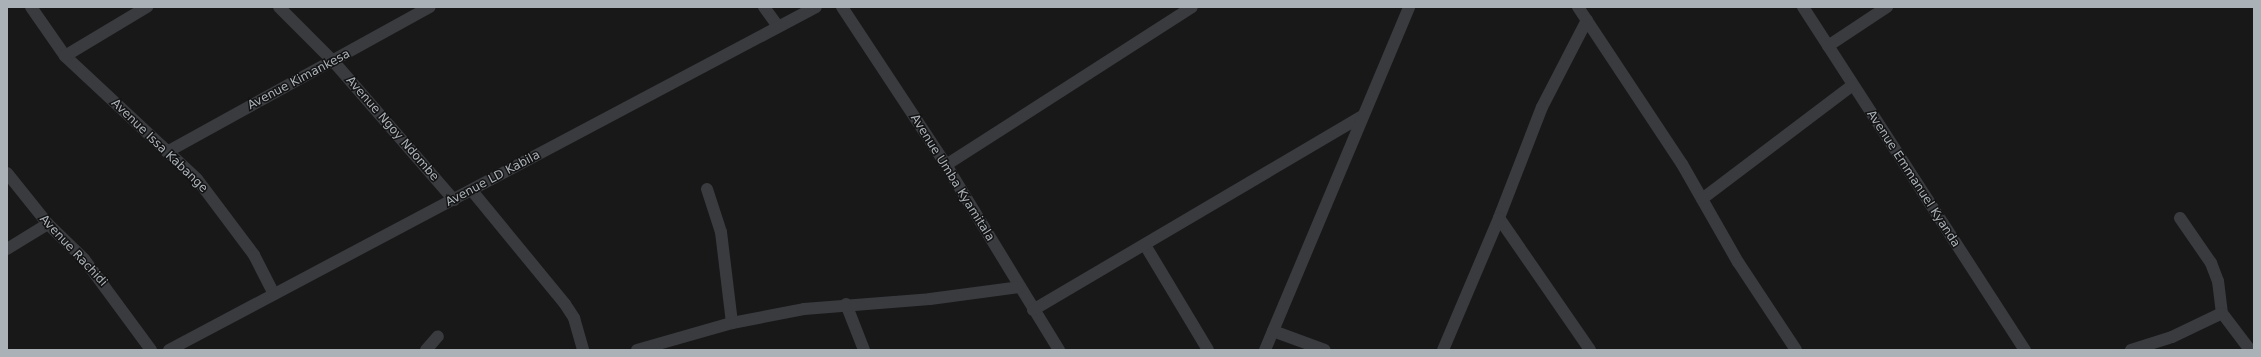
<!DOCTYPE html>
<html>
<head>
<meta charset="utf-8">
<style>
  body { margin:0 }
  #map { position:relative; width:2261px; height:357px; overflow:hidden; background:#181819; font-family:"DejaVu Sans",sans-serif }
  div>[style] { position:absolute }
  .minor>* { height:12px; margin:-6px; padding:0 6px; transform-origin:6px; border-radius:6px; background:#393b3e }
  span { translate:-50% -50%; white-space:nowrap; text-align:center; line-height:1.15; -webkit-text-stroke:3px #131314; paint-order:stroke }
  .street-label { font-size:12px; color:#abb2b7 }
  .frame { position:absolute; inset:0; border:8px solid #abb2b7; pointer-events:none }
</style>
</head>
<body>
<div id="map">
  <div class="minor">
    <div style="left:31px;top:7px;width:60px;rotate:55.2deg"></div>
    <div style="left:65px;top:56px;width:180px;rotate:43deg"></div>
    <div style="left:197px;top:179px;width:95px;rotate:53.1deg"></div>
    <div style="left:254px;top:255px;width:44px;rotate:62.9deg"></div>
    <div style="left:279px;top:7px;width:78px;rotate:45deg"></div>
    <div style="left:334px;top:62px;width:183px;rotate:49deg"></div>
    <div style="left:764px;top:7px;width:24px;rotate:54deg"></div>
    <div style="left:842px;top:7px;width:189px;rotate:56.6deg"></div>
    <div style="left:946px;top:165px;width:217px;rotate:58.6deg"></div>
    <div style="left:1578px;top:7px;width:188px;rotate:56.5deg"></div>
    <div style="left:1682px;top:164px;width:113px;rotate:60.3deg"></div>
    <div style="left:1738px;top:262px;width:105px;rotate:56.6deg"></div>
    <div style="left:1803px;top:7px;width:409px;rotate:57.1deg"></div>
    <div style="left:1587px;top:20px;width:98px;rotate:117.3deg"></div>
    <div style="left:1542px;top:107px;width:119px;rotate:111.2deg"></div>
    <div style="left:1499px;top:218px;width:160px;rotate:55.4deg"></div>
    <div style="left:1828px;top:46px;width:71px;rotate:-33.5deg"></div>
    <div style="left:65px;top:56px;width:96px;rotate:-30.9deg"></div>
    <div style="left:167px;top:152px;width:300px;rotate:-28.9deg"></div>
    <div style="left:946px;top:165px;width:292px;rotate:-32.7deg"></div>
    <div style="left:7px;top:173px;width:65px;rotate:51.2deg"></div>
    <div style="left:48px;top:224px;width:50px;rotate:44.2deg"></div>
    <div style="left:84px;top:259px;width:113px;rotate:53.6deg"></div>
    <div style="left:707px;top:189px;width:45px;rotate:72deg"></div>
    <div style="left:721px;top:232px;width:92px;rotate:83.1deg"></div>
    <div style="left:473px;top:192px;width:145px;rotate:50.6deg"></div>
    <div style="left:565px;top:304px;width:17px;rotate:57deg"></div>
    <div style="left:574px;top:318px;width:33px;rotate:74deg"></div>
    <div style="left:1702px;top:199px;width:189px;rotate:-37.1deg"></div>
    <div style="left:2180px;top:218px;width:55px;rotate:55.4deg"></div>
    <div style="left:2211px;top:263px;width:19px;rotate:69deg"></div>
    <div style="left:2218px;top:281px;width:32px;rotate:83deg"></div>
    <div style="left:2222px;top:313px;width:46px;rotate:52.9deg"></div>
    <div style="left:1145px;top:245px;width:122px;rotate:59deg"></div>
    <div style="left:7px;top:249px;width:48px;rotate:-31.4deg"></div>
    <div style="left:846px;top:304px;width:49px;rotate:68.6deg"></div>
    <div style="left:1033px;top:310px;width:380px;rotate:-30.5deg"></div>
    <div style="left:1273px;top:331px;width:55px;rotate:20.1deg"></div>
    <div style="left:169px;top:350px;width:732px;rotate:-27.93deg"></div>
    <div style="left:426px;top:350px;width:18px;rotate:-49deg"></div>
    <div style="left:637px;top:350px;width:99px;rotate:-15.9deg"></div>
    <div style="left:732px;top:323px;width:73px;rotate:-11deg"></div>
    <div style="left:804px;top:309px;width:126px;rotate:-4.5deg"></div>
    <div style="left:930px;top:299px;width:91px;rotate:-7.6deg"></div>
    <div style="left:1265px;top:350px;width:372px;rotate:-67.2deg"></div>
    <div style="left:1443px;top:350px;width:143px;rotate:-67deg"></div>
    <div style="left:2131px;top:350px;width:43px;rotate:-17.6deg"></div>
    <div style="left:2172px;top:337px;width:55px;rotate:-25.6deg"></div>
  </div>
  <div class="street-label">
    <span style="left:299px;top:80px;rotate:-28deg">Avenue Kimankesa</span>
    <span style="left:392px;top:129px;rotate:49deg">Avenue Ngoy Ndombe</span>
    <span style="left:159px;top:146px;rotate:44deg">Avenue Issa Kabange</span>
    <span style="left:952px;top:178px;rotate:58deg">Avenue Umba Kyamitala</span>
    <span style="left:493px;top:179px;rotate:-28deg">Avenue LD Kabila</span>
    <span style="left:1913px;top:179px;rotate:57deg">Avenue Emmanuel Kyanda</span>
    <span style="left:73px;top:251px;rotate:47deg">Avenue Rachidi</span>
  </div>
  <div class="frame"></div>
</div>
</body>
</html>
